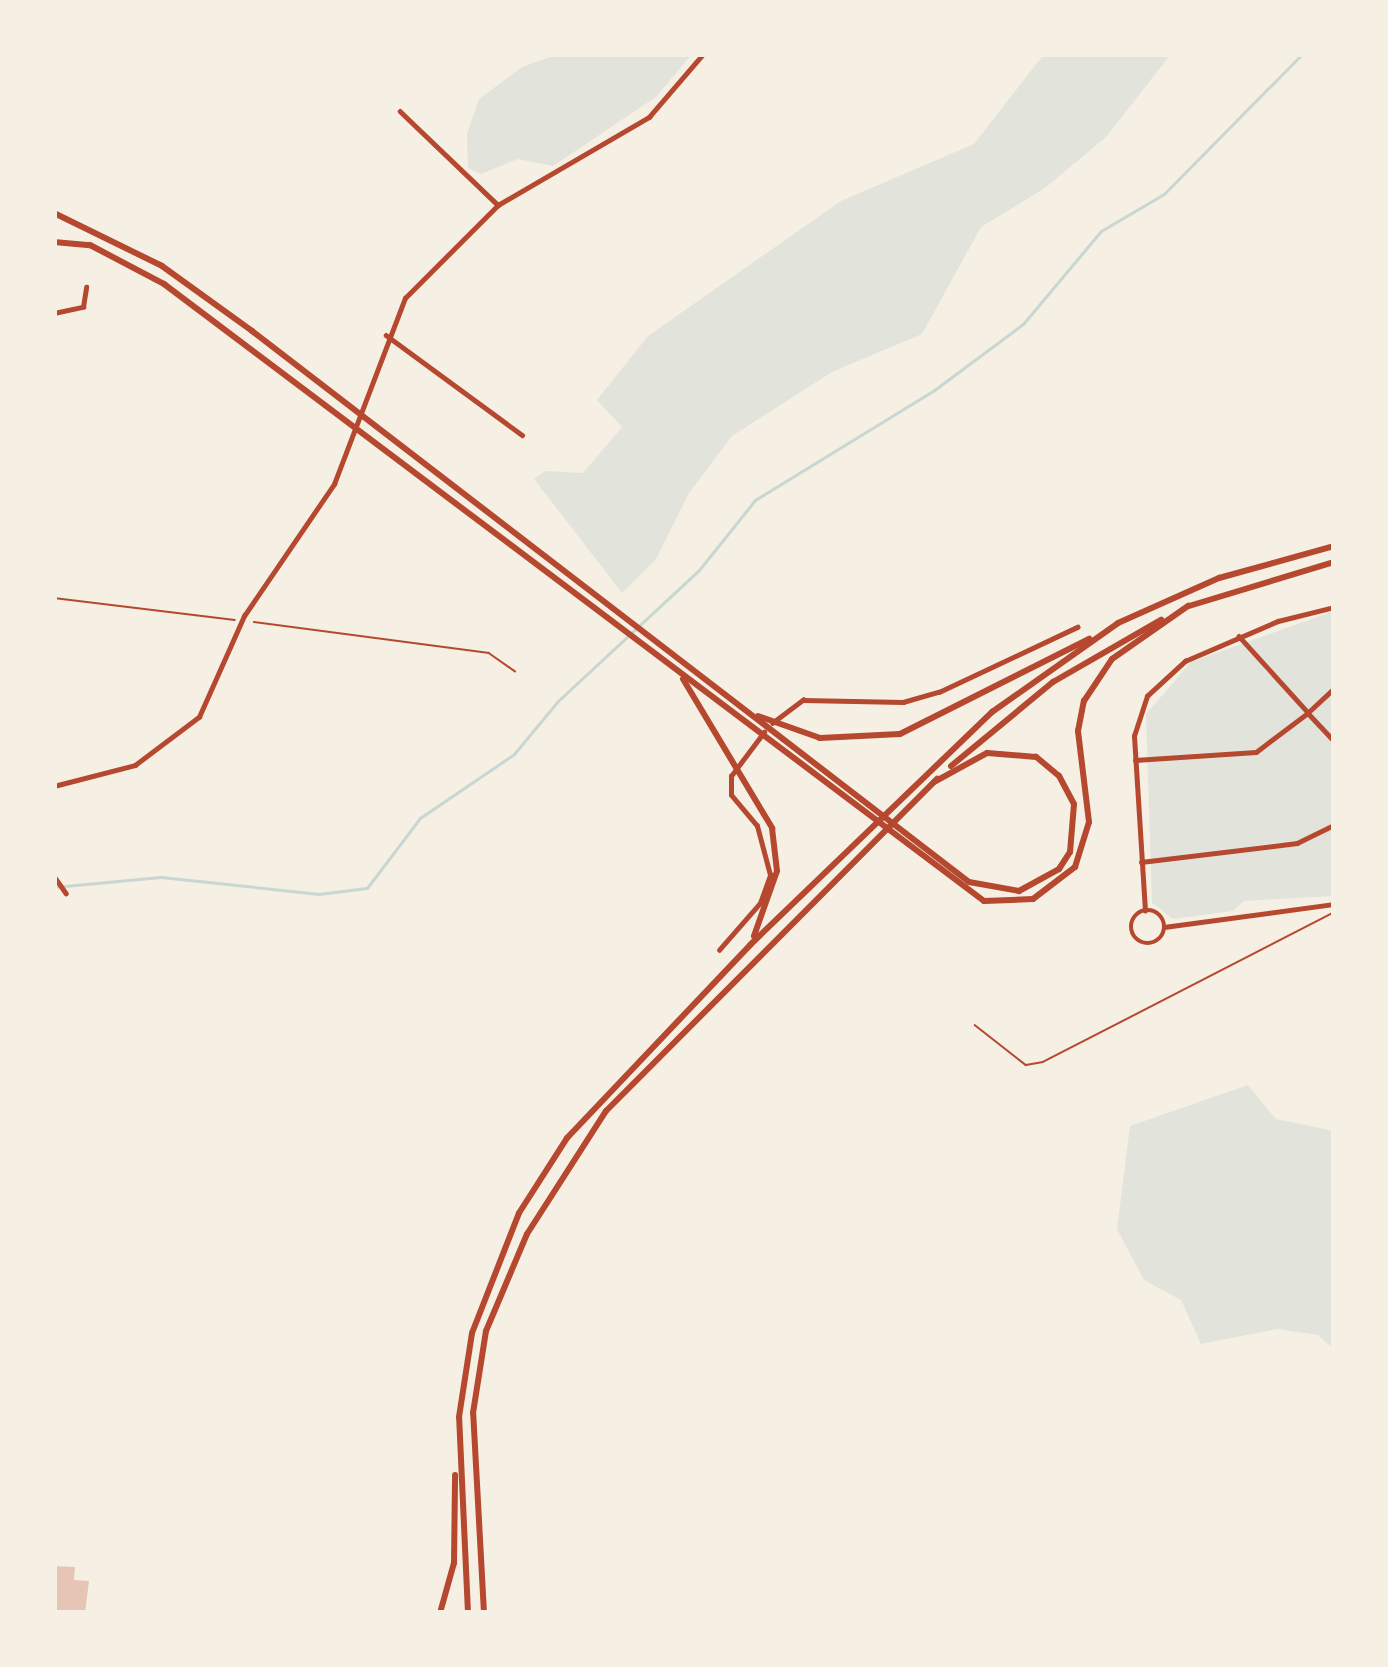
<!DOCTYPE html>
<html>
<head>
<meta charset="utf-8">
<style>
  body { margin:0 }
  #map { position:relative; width:1388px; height:1667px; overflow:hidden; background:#f6efe4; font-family:"Titillium Web",sans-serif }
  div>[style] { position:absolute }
  .green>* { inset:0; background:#e2e4dc }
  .stream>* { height:3px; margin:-1.5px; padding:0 1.5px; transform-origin:1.5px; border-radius:1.5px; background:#c9d6d2 }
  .building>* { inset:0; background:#e6c5b7 }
  .path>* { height:1.5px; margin:-0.75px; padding:0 0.75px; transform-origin:0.75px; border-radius:0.75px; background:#b5482f }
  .minor>* { height:4.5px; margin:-2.25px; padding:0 2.25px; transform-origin:2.25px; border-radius:2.25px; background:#b5482f }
  .minor>.ring { margin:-2.25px; padding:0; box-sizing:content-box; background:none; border:4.5px solid #b5482f; border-radius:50% }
  .trunk>* { height:6px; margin:-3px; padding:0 3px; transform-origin:3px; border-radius:3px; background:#b5482f }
  span { translate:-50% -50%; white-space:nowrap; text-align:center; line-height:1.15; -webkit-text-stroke:9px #f6efe4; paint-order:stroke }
  .frame { position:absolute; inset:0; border:57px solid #f6efe4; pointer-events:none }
</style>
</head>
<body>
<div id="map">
  <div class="green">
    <div style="clip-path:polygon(558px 54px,692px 54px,656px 97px,553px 166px,518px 159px,481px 174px,468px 168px,467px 134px,479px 99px,522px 67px)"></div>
    <div style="clip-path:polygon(1044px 54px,1171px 54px,1106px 137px,1045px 188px,981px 227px,922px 334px,832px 372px,732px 436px,689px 493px,656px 559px,622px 593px,534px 479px,545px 471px,583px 473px,622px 427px,597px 400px,648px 336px,841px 201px,974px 144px)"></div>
    <div style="clip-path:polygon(1334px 611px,1334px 896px,1244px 901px,1233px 911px,1173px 919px,1152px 903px,1146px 714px,1191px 662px)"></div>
    <div style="clip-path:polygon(1248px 1085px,1276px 1119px,1334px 1131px,1334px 1350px,1318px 1335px,1277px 1329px,1201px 1344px,1181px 1300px,1144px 1280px,1117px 1229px,1130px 1126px)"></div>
  </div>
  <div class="stream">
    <div style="left:54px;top:887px;width:107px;rotate:-5.3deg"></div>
    <div style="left:161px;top:877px;width:159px;rotate:6.1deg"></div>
    <div style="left:319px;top:894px;width:48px;rotate:-7.1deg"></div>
    <div style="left:367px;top:888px;width:88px;rotate:-52.9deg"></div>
    <div style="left:420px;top:818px;width:114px;rotate:-34.2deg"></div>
    <div style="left:514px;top:754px;width:69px;rotate:-50.3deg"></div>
    <div style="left:558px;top:701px;width:192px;rotate:-42.9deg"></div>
    <div style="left:699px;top:570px;width:90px;rotate:-51.3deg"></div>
    <div style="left:755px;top:500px;width:209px;rotate:-31.5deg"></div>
    <div style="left:933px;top:391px;width:112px;rotate:-36.7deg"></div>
    <div style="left:1023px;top:324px;width:121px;rotate:-50deg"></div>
    <div style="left:1101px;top:231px;width:73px;rotate:-30.4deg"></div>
    <div style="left:1164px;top:194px;width:197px;rotate:-45.4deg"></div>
  </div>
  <div class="building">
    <div style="clip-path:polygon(54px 1566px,75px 1567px,74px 1580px,89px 1581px,85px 1613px,54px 1613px)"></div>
  </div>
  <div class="path">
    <div style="left:54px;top:598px;width:182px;rotate:6.9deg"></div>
    <div style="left:254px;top:622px;width:237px;rotate:7.5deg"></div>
    <div style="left:489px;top:653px;width:32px;rotate:35deg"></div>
    <div style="left:975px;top:1025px;width:65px;rotate:38.1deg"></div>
    <div style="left:1026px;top:1065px;width:17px;rotate:-10deg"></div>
    <div style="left:1043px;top:1062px;width:326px;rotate:-27.2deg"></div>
  </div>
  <div class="minor">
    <div style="left:400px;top:111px;width:136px;rotate:43.8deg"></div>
    <div style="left:54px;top:313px;width:30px;rotate:-12deg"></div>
    <div style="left:83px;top:307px;width:20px;rotate:-81deg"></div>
    <div style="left:386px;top:335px;width:169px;rotate:36.3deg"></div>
    <div style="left:1334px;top:689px;width:35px;rotate:137deg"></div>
    <div style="left:1308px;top:713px;width:38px;rotate:47deg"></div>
    <div style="left:772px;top:723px;width:39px;rotate:-37deg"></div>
    <div style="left:803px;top:700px;width:100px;rotate:1.1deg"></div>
    <div style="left:903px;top:702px;width:37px;rotate:-16deg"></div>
    <div style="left:939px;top:692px;width:153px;rotate:-25.2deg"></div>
    <div style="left:1135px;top:760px;width:121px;rotate:-3.8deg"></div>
    <div style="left:1256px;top:752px;width:65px;rotate:-36.9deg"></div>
    <div style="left:1308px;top:713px;width:103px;rotate:-132.2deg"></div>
    <div style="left:54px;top:786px;width:84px;rotate:-14.5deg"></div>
    <div style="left:135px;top:765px;width:80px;rotate:-36.9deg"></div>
    <div style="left:199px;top:717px;width:111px;rotate:-66deg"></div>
    <div style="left:244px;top:616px;width:160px;rotate:-55.7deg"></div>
    <div style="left:334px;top:484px;width:199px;rotate:-69.1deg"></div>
    <div style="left:405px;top:298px;width:132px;rotate:-45deg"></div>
    <div style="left:498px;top:205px;width:175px;rotate:-30.2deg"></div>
    <div style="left:649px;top:117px;width:83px;rotate:-49.4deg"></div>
    <div style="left:1141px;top:862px;width:157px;rotate:-6.9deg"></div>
    <div style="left:1297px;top:843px;width:41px;rotate:-25.9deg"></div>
    <div style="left:54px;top:876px;width:21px;rotate:55deg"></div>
    <div class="ring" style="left:1131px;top:910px;width:29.5px;height:29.5px"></div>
    <div style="left:1145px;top:911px;width:175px;rotate:-93.6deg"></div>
    <div style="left:1134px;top:736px;width:42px;rotate:-72deg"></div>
    <div style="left:1147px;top:696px;width:52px;rotate:-42.6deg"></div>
    <div style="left:1185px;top:661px;width:101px;rotate:-23.3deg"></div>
    <div style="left:1278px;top:621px;width:58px;rotate:-14deg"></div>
    <div style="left:1164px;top:927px;width:172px;rotate:-7.7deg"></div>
    <div style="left:719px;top:950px;width:62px;rotate:-48.9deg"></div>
    <div style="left:760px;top:903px;width:30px;rotate:-70deg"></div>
    <div style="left:770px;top:875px;width:51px;rotate:-104.9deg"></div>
    <div style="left:757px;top:826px;width:40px;rotate:-130deg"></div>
    <div style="left:731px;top:795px;width:19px;rotate:-90deg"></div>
    <div style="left:731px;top:776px;width:55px;rotate:-53.1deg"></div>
  </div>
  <div class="trunk">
    <div style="left:54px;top:213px;width:120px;rotate:26.1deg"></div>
    <div style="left:162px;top:266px;width:111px;rotate:35.8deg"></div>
    <div style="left:252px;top:331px;width:904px;rotate:37.54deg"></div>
    <div style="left:969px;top:882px;width:51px;rotate:10.2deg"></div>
    <div style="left:1019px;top:891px;width:46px;rotate:-28.8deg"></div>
    <div style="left:1059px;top:869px;width:20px;rotate:-57deg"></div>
    <div style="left:1070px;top:852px;width:48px;rotate:-85.2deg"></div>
    <div style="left:1074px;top:804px;width:32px;rotate:-118deg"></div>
    <div style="left:1059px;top:776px;width:30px;rotate:-140deg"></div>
    <div style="left:1036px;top:757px;width:49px;rotate:-175.3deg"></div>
    <div style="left:987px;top:753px;width:60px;rotate:151.3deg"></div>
    <div style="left:54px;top:242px;width:36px;rotate:5deg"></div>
    <div style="left:90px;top:245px;width:84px;rotate:27.8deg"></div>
    <div style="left:164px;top:284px;width:1026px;rotate:36.96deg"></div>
    <div style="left:984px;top:901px;width:49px;rotate:-2.3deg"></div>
    <div style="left:1033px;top:899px;width:53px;rotate:-37.3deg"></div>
    <div style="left:1075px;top:867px;width:47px;rotate:-72.7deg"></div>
    <div style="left:1089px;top:822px;width:92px;rotate:-96.9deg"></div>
    <div style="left:1078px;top:731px;width:31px;rotate:-79deg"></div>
    <div style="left:1084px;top:701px;width:50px;rotate:-56.3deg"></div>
    <div style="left:1112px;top:659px;width:93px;rotate:-34.9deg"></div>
    <div style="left:1189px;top:606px;width:152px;rotate:-16.9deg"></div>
    <div style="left:683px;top:679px;width:174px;rotate:59.1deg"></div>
    <div style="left:772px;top:828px;width:43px;rotate:83.4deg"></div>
    <div style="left:777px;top:871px;width:69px;rotate:109.5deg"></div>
    <div style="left:758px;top:716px;width:66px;rotate:19.5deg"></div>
    <div style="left:820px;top:738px;width:80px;rotate:-2.9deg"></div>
    <div style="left:900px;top:734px;width:212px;rotate:-26.7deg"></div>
    <div style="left:951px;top:766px;width:132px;rotate:-39.5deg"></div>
    <div style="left:1053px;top:682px;width:125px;rotate:-29.9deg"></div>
    <div style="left:440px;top:1613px;width:52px;rotate:-74.4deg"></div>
    <div style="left:454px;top:1563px;width:88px;rotate:-89.3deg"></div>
    <div style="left:468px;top:1613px;width:196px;rotate:-92.6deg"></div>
    <div style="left:459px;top:1417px;width:85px;rotate:-81.2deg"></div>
    <div style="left:472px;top:1333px;width:129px;rotate:-68.6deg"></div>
    <div style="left:519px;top:1213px;width:89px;rotate:-57.4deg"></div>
    <div style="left:567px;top:1138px;width:267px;rotate:-46.5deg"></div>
    <div style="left:751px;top:944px;width:335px;rotate:-43.9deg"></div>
    <div style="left:992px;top:712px;width:154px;rotate:-35.2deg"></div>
    <div style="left:1118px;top:623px;width:111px;rotate:-24deg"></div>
    <div style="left:1219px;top:578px;width:119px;rotate:-15.5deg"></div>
    <div style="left:484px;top:1613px;width:200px;rotate:-93.1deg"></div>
    <div style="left:473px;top:1413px;width:83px;rotate:-81deg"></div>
    <div style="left:486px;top:1331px;width:105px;rotate:-67.1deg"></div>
    <div style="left:527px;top:1234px;width:146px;rotate:-57.3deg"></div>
    <div style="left:606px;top:1111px;width:469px;rotate:-45.1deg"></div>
  </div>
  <div class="frame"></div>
</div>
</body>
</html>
